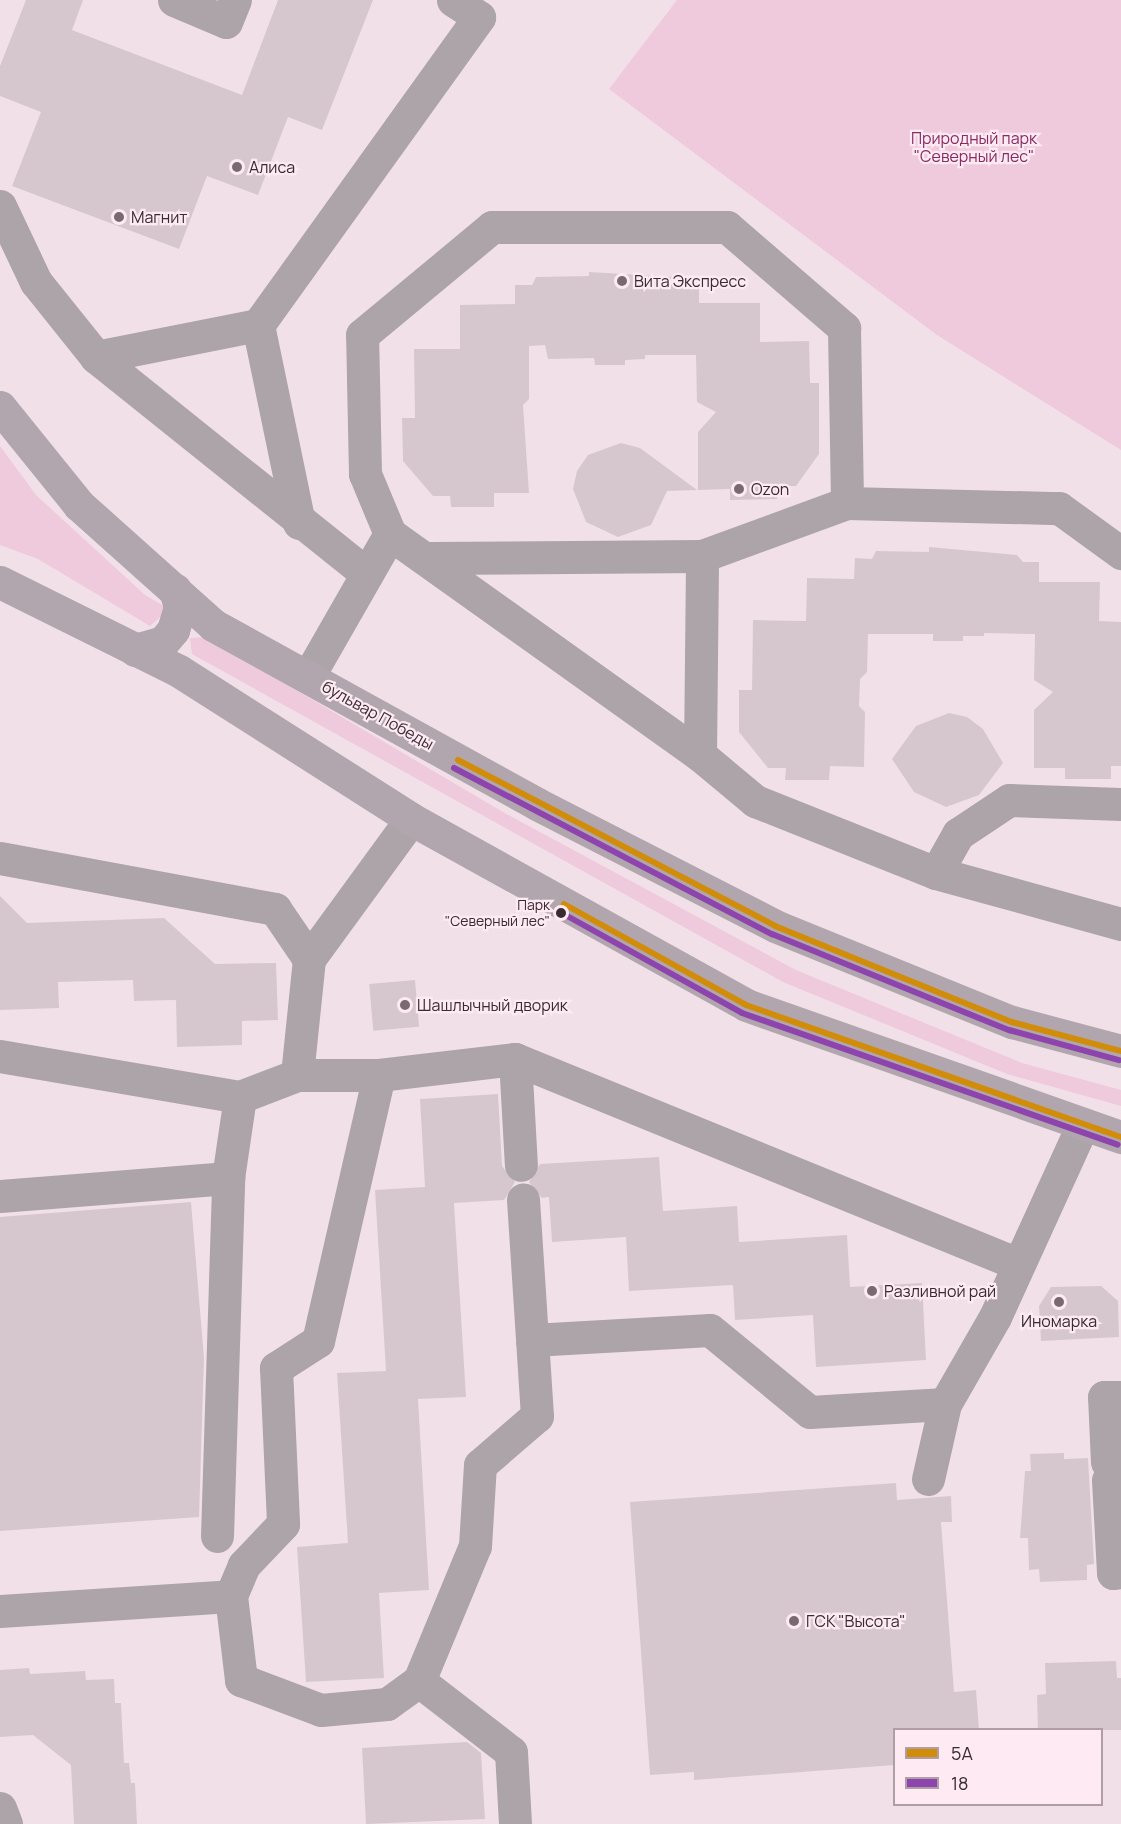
<!DOCTYPE html>
<html>
<head>
<meta charset="utf-8">
<style>
  body { margin:0 }
  #map { position:relative; width:1121px; height:1824px; overflow:hidden; background:#f2e0e9; font-family:Manrope,sans-serif }
  div>[style] { position:absolute }
  .green>* { inset:0; background:#efc9dc }
  .building>* { inset:0; background:#d6c7cf; transform-origin:0 0 }
  .minor>* { height:33px; margin:-16.5px; padding:0 16.5px; transform-origin:16.5px; border-radius:16.5px; background:#aca4a8 }
  .major>* { height:33px; margin:-16.5px; padding:0 16.5px; transform-origin:16.5px; border-radius:16.5px; background:#b1a6ad }
  .bus-1>* { height:6px; margin:-3px; padding:0 3px; transform-origin:3px; border-radius:3px; background:#d18d0a }
  .bus-2>* { height:6px; margin:-3px; padding:0 3px; transform-origin:3px; border-radius:3px; background:#8e44ad }
  .dots>* { width:16px; height:16px; translate:-50% -50%; box-sizing:border-box; border:3px solid #feeaf3; border-radius:50% }
  span { translate:-50% -50%; white-space:nowrap; text-align:center; line-height:1.15; -webkit-text-stroke:4.5px #feeaf3; paint-order:stroke }
  .bus-label { font-size:14px; color:#382b31 }
  .right { translate:-100% -50%; text-align:right }
  .park-label { font-size:16px; color:#882b62 }
  .poi-label { font-size:16px; color:#382b31 }
  .left { translate:0 -50%; text-align:left }
  .street-label { font-size:16px; color:#382b31 }
  .legend { position:absolute; left:893px; top:1728px; width:210px; height:78px; box-sizing:border-box; background:#feeaf3; border:2px solid #af9ea5; margin:0; padding:8px 10px; list-style:none; font-size:18px; color:#382b31 }
  .legend li { display:flex; align-items:center; gap:12px; height:30px }
  .legend b { width:30px; border:2px solid #af9ea5 }
</style>
</head>
<body>
<div id="map">
  <div class="green">
    <div style="clip-path:polygon(677px 0,1121px 0,1121px 450px,937px 335px,609px 89px)"></div>
    <div style="clip-path:polygon(0 446px,36px 495px,145px 595px,169px 609px,150px 626px,38px 559px,0 545px)"></div>
    <div style="clip-path:polygon(206px 637px,503px 812px,796px 970px,1022px 1063px,1121px 1090px,1121px 1106px,1007px 1074px,783px 982px,192px 654px,190px 638px)"></div>
  </div>
  <div class="building">
    <div style="clip-path:polygon(26px 0,83px 0,72px 30px,242px 95px,278px 0,373px 0,322px 130px,288px 117px,258px 195px,207px 176px,179px 249px,12px 186px,41px 112px,0 96px,0 66px)"></div>
    <div style="clip-path:polygon(589px 272px,676px 277px,683px 284px,699px 284px,699px 303px,760px 303px,760px 342px,809px 341px,810px 383px,819px 383px,819px 454px,796px 486px,776px 486px,777px 499px,730px 500px,730px 489px,698px 490px,698px 432px,716px 412px,697px 402px,696px 355px,645px 355px,645px 359px,625px 360px,625px 365px,595px 365px,594px 358px,548px 359px,545px 345px,529px 346px,529px 399px,523px 405px,529px 493px,494px 493px,494px 507px,451px 507px,450px 496px,433px 496px,403px 461px,402px 418px,415px 418px,414px 349px,460px 349px,460px 305px,515px 304px,515px 285px,532px 285px,536px 277px,589px 276px)"></div>
    <div style="clip-path:polygon(621px 443px,640px 448px,697px 490px,667px 491px,651px 525px,618px 537px,586px 522px,573px 489px,577px 471px,588px 455px)"></div>
    <div style="clip-path:polygon(929px 547px,1017px 555px,1023px 562px,1039px 562px,1039px 582px,1100px 582px,1099px 621px,1121px 622px,1121px 766px,1111px 766px,1111px 779px,1065px 779px,1065px 768px,1034px 768px,1034px 710px,1053px 692px,1034px 680px,1035px 634px,984px 633px,984px 636px,963px 636px,963px 641px,933px 641px,933px 634px,868px 634px,867px 672px,860px 679px,859px 706px,865px 712px,864px 767px,830px 766px,829px 780px,785px 780px,786px 768px,768px 768px,739px 732px,739px 690px,752px 690px,753px 620px,806px 621px,807px 578px,854px 579px,855px 558px,872px 559px,876px 551px,929px 552px)"></div>
    <div style="clip-path:polygon(949px 713px,967px 717px,983px 729px,1003px 763px,979px 795px,946px 807px,914px 792px,892px 759px,916px 726px)"></div>
    <div style="clip-path:polygon(0 896px,27px 923px,164px 918px,215px 964px,276px 963px,278px 1020px,242px 1021px,242px 1045px,177px 1047px,176px 1000px,134px 1001px,133px 980px,58px 982px,59px 1008px,0 1010px)"></div>
    <div style="left:415px;top:980px;width:47px;height:46px;rotate:85deg"></div>
    <div style="clip-path:polygon(498px 1094px,502px 1166px,515px 1182px,504px 1200px,454px 1203px,466px 1397px,418px 1399px,429px 1590px,379px 1593px,384px 1678px,306px 1682px,297px 1547px,348px 1543px,337px 1373px,386px 1371px,375px 1190px,425px 1187px,420px 1099px)"></div>
    <div style="clip-path:polygon(659px 1157px,663px 1211px,737px 1206px,739px 1242px,847px 1235px,850px 1287px,922px 1283px,926px 1360px,816px 1367px,813px 1315px,735px 1320px,733px 1285px,629px 1291px,626px 1237px,552px 1242px,549px 1197px,542px 1198px,529px 1182px,540px 1164px)"></div>
    <div style="clip-path:polygon(191px 1202px,204px 1358px,199px 1517px,0 1531px,0 1217px)"></div>
    <div style="clip-path:polygon(1101px 1286px,1118px 1301px,1119px 1337px,1041px 1341px,1039px 1306px,1051px 1287px)"></div>
    <div style="clip-path:polygon(1064px 1453px,1064px 1459px,1088px 1458px,1094px 1564px,1087px 1565px,1087px 1580px,1040px 1582px,1039px 1569px,1029px 1570px,1028px 1538px,1020px 1538px,1025px 1471px,1031px 1471px,1030px 1454px)"></div>
    <div style="clip-path:polygon(896px 1483px,897px 1500px,951px 1496px,952px 1522px,941px 1522px,954px 1692px,976px 1690px,979px 1730px,894px 1730px,894px 1765px,694px 1780px,694px 1772px,650px 1775px,630px 1502px)"></div>
    <div style="clip-path:polygon(1116px 1661px,1117px 1678px,1121px 1678px,1121px 1730px,1038px 1730px,1037px 1695px,1046px 1694px,1045px 1663px)"></div>
    <div style="clip-path:polygon(29px 1668px,30px 1674px,85px 1671px,86px 1680px,114px 1679px,115px 1703px,121px 1703px,124px 1763px,129px 1763px,131px 1783px,135px 1783px,137px 1824px,74px 1824px,71px 1765px,33px 1735px,0 1737px,0 1670px)"></div>
    <div style="clip-path:polygon(467px 1742px,481px 1753px,485px 1819px,366px 1824px,362px 1748px)"></div>
  </div>
  <div class="minor">
    <div style="left:174px;top:0;width:56px;rotate:22.9deg"></div>
    <div style="left:226px;top:22px;width:24px;rotate:-68deg"></div>
    <div style="left:0;top:206px;width:84px;rotate:64.7deg"></div>
    <div style="left:36px;top:282px;width:96px;rotate:51.3deg"></div>
    <div style="left:96px;top:357px;width:347px;rotate:38.7deg"></div>
    <div style="left:96px;top:357px;width:165px;rotate:-11.2deg"></div>
    <div style="left:299px;top:523px;width:202px;rotate:-101.7deg"></div>
    <div style="left:258px;top:325px;width:379px;rotate:-54.3deg"></div>
    <div style="left:479px;top:17px;width:31px;rotate:-147deg"></div>
    <div style="left:390px;top:534px;width:65px;rotate:-112.6deg"></div>
    <div style="left:365px;top:474px;width:139px;rotate:-91.2deg"></div>
    <div style="left:362px;top:335px;width:169px;rotate:-39.7deg"></div>
    <div style="left:492px;top:227px;width:235px"></div>
    <div style="left:727px;top:227px;width:155px;rotate:40.8deg"></div>
    <div style="left:844px;top:328px;width:175px;rotate:89deg"></div>
    <div style="left:430px;top:558px;width:272px;rotate:-0.4deg"></div>
    <div style="left:308px;top:677px;width:165px;rotate:-60.2deg"></div>
    <div style="left:390px;top:534px;width:381px;rotate:35.5deg"></div>
    <div style="left:700px;top:755px;width:72px;rotate:39.9deg"></div>
    <div style="left:755px;top:801px;width:195px;rotate:21.7deg"></div>
    <div style="left:936px;top:873px;width:192px;rotate:15.4deg"></div>
    <div style="left:700px;top:755px;width:199px;rotate:-89.4deg"></div>
    <div style="left:702px;top:556px;width:154px;rotate:-20.1deg"></div>
    <div style="left:847px;top:503px;width:212px;rotate:1.4deg"></div>
    <div style="left:1059px;top:508px;width:77px;rotate:36deg"></div>
    <div style="left:0;top:858px;width:280px;rotate:10.5deg"></div>
    <div style="left:275px;top:909px;width:60px;rotate:55.8deg"></div>
    <div style="left:936px;top:873px;width:45px;rotate:-60.6deg"></div>
    <div style="left:958px;top:834px;width:61px;rotate:-33.7deg"></div>
    <div style="left:1009px;top:800px;width:112px;rotate:2deg"></div>
    <div style="left:0;top:1056px;width:243px;rotate:9.7deg"></div>
    <div style="left:240px;top:1097px;width:61px;rotate:-21.1deg"></div>
    <div style="left:297px;top:1075px;width:117px;rotate:-84.1deg"></div>
    <div style="left:309px;top:959px;width:173px;rotate:-53.9deg"></div>
    <div style="left:515px;top:1059px;width:543px;rotate:22.17deg"></div>
    <div style="left:297px;top:1075px;width:82px"></div>
    <div style="left:379px;top:1075px;width:137px;rotate:-6.7deg"></div>
    <div style="left:515px;top:1059px;width:106px;rotate:86.8deg"></div>
    <div style="left:379px;top:1075px;width:273px;rotate:102.9deg"></div>
    <div style="left:318px;top:1341px;width:50px;rotate:147.3deg"></div>
    <div style="left:276px;top:1368px;width:156px;rotate:87.4deg"></div>
    <div style="left:283px;top:1524px;width:57px;rotate:133.6deg"></div>
    <div style="left:244px;top:1565px;width:34px;rotate:113deg"></div>
    <div style="left:231px;top:1596px;width:85px;rotate:83.2deg"></div>
    <div style="left:241px;top:1680px;width:85px;rotate:20.6deg"></div>
    <div style="left:321px;top:1710px;width:66px;rotate:-5.2deg"></div>
    <div style="left:387px;top:1704px;width:39px;rotate:-36deg"></div>
    <div style="left:419px;top:1681px;width:146px;rotate:-67.5deg"></div>
    <div style="left:475px;top:1546px;width:81px;rotate:-86.5deg"></div>
    <div style="left:480px;top:1465px;width:75px;rotate:-40.7deg"></div>
    <div style="left:537px;top:1416px;width:217px;rotate:-93.7deg"></div>
    <div style="left:0;top:1196px;width:229px;rotate:-4.5deg"></div>
    <div style="left:228px;top:1178px;width:82px;rotate:-81.6deg"></div>
    <div style="left:532px;top:1340px;width:178px;rotate:-3.2deg"></div>
    <div style="left:710px;top:1330px;width:129px;rotate:39.4deg"></div>
    <div style="left:810px;top:1412px;width:135px;rotate:-3.4deg"></div>
    <div style="left:945px;top:1404px;width:100px;rotate:-60.1deg"></div>
    <div style="left:995px;top:1317px;width:210px;rotate:-65.5deg"></div>
    <div style="left:1107px;top:1462px;width:65px;rotate:-92.6deg"></div>
    <div style="left:1104px;top:1397px;width:17px"></div>
    <div style="left:928px;top:1479px;width:77px;rotate:-77.2deg"></div>
    <div style="left:1108px;top:1480px;width:93px;rotate:86.9deg"></div>
    <div style="left:1113px;top:1573px;width:8px;rotate:-7deg"></div>
    <div style="left:217px;top:1536px;width:358px;rotate:-88.2deg"></div>
    <div style="left:0;top:1611px;width:231px;rotate:-3.7deg"></div>
    <div style="left:419px;top:1681px;width:116px;rotate:37.7deg"></div>
    <div style="left:511px;top:1752px;width:72px;rotate:86.8deg"></div>
    <div style="left:0;top:1808px;width:17px;rotate:69deg"></div>
  </div>
  <div class="major">
    <div style="left:0;top:407px;width:126px;rotate:51.1deg"></div>
    <div style="left:79px;top:505px;width:180px;rotate:41.8deg"></div>
    <div style="left:213px;top:625px;width:370px;rotate:28.9deg"></div>
    <div style="left:537px;top:804px;width:267px;rotate:27.1deg"></div>
    <div style="left:775px;top:926px;width:256px;rotate:22.1deg"></div>
    <div style="left:1012px;top:1022px;width:113px;rotate:14.9deg"></div>
    <div style="left:0;top:582px;width:200px;rotate:26.4deg"></div>
    <div style="left:179px;top:671px;width:275px;rotate:32.5deg"></div>
    <div style="left:411px;top:819px;width:383px;rotate:29deg"></div>
    <div style="left:746px;top:1005px;width:398px;rotate:19.4deg"></div>
    <div style="left:135px;top:650px;width:29px;rotate:-16deg"></div>
    <div style="left:163px;top:642px;width:16px;rotate:-50deg"></div>
    <div style="left:173px;top:630px;width:24px;rotate:-73deg"></div>
    <div style="left:180px;top:607px;width:18px;rotate:-106deg"></div>
  </div>
  <div class="bus-1">
    <div style="left:458px;top:760px;width:358px;rotate:27.6deg"></div>
    <div style="left:775px;top:926px;width:256px;rotate:22.1deg"></div>
    <div style="left:1012px;top:1022px;width:113px;rotate:14.9deg"></div>
    <div style="left:564px;top:904px;width:208px;rotate:29deg"></div>
    <div style="left:746px;top:1005px;width:398px;rotate:19.4deg"></div>
  </div>
  <div class="bus-2">
    <div style="left:454px;top:768px;width:359px;rotate:27.6deg"></div>
    <div style="left:772px;top:934px;width:256px;rotate:22.1deg"></div>
    <div style="left:1009px;top:1030px;width:114px;rotate:15.3deg"></div>
    <div style="left:560px;top:912px;width:208px;rotate:29deg"></div>
    <div style="left:742px;top:1013px;width:398px;rotate:19.3deg"></div>
  </div>
  <div class="dots">
    <div style="left:237px;top:167px;background:#796a71"></div>
    <div style="left:119px;top:217px;background:#796a71"></div>
    <div style="left:622px;top:281px;background:#796a71"></div>
    <div style="left:739px;top:489px;background:#796a71"></div>
    <div style="left:561px;top:913px;background:#382b31"></div>
    <div style="left:405px;top:1005px;background:#796a71"></div>
    <div style="left:872px;top:1291px;background:#796a71"></div>
    <div style="left:1059px;top:1302px;background:#796a71"></div>
    <div style="left:794px;top:1621px;background:#796a71"></div>
  </div>
  <div class="bus-label">
    <span class="right" style="left:550px;top:913px">Парк<br>"Северный лес"</span>
  </div>
  <div class="park-label">
    <span style="left:974px;top:147px">Природный парк<br>"Северный лес"</span>
  </div>
  <div class="poi-label">
    <span class="left" style="left:249px;top:167px">Алиса</span>
    <span class="left" style="left:131px;top:217px">Магнит</span>
    <span class="left" style="left:634px;top:281px">Вита Экспресс</span>
    <span class="left" style="left:751px;top:489px">Ozon</span>
    <span class="left" style="left:417px;top:1005px">Шашлычный дворик</span>
    <span class="left" style="left:884px;top:1291px">Разливной рай</span>
    <span style="left:1059px;top:1321px">Иномарка</span>
    <span class="left" style="left:806px;top:1621px">ГСК "Высота"</span>
  </div>
  <div class="street-label">
    <span style="left:378px;top:715px;rotate:29deg">бульвар Победы</span>
  </div>
  <ul class="legend">
  <li><b style="height:8px;background:#d18d0a"></b>5А</li>
  <li><b style="height:8px;background:#8e44ad"></b>18</li>
  </ul>
</div>
</body>
</html>
